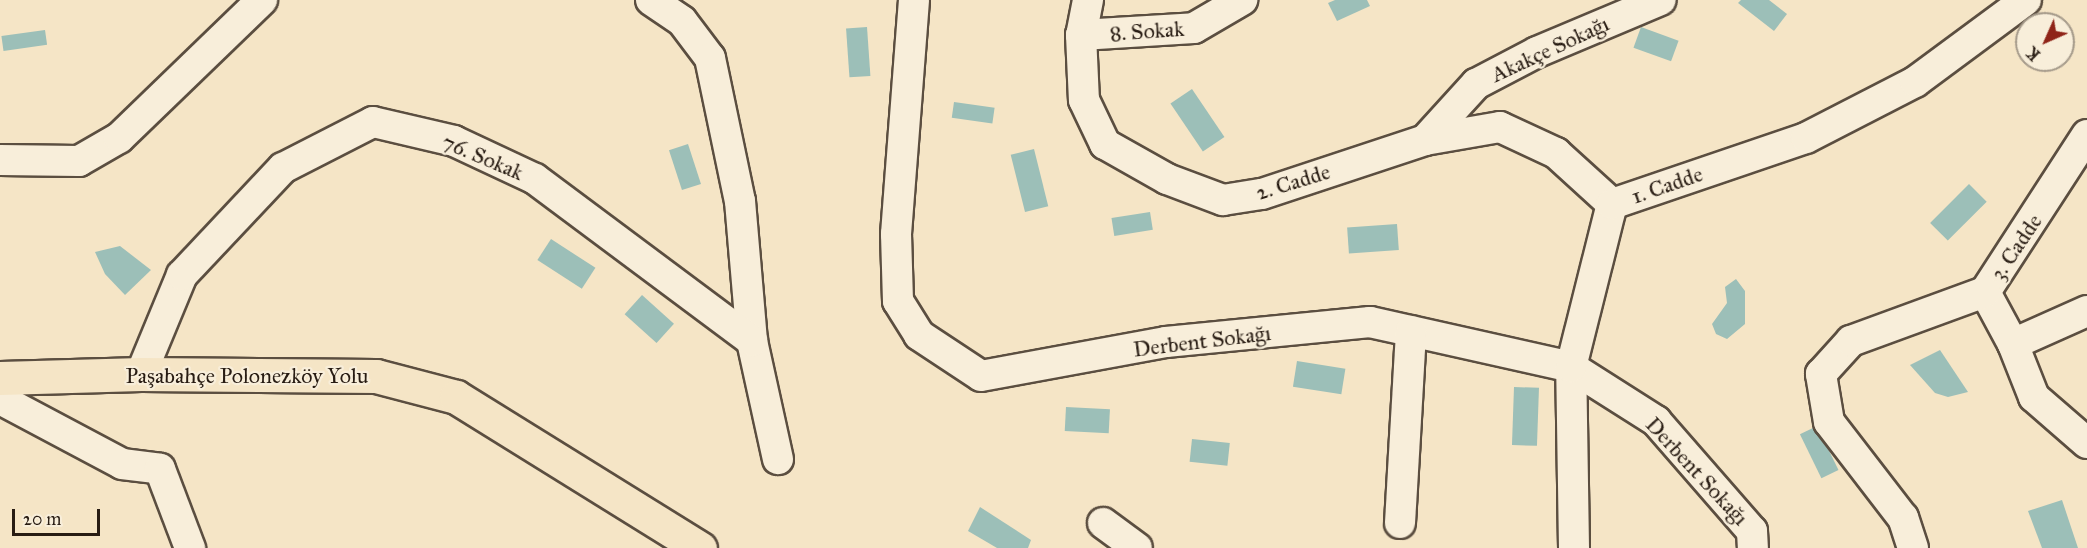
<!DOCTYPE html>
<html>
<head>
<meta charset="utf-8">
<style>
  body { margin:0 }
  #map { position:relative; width:2087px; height:548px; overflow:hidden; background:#f5e5c6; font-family:"IM FELL Great Primer",serif }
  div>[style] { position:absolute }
  .water>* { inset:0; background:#9cbfb8; transform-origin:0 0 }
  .roads { filter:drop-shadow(2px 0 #5b4e40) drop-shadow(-2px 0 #5b4e40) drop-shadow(0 2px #5b4e40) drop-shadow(0 -2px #5b4e40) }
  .minor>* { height:30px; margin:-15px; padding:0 15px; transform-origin:15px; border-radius:15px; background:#f8eeda }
  .major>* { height:33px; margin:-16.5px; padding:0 16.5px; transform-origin:16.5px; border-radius:16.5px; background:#f5e5c6 }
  span { translate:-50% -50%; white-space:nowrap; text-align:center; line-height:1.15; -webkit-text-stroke:4.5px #f8eeda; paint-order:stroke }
  .street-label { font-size:22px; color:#281c13 }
  .north { position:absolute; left:2015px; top:12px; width:60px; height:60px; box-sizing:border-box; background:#f8eeda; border:2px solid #a59a8a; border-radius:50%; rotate:225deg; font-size:16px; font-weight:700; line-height:24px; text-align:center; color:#281c13 }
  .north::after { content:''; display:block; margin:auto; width:21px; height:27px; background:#8f2418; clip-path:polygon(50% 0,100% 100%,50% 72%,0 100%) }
  .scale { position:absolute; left:12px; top:509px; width:88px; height:27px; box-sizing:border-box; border:3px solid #281c13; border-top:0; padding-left:8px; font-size:18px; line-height:21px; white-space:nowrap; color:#281c13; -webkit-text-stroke:4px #f8eeda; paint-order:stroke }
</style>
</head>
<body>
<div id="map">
  <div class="water">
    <div style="clip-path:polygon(1335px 0,1367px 0,1370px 6px,1337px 21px,1328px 3px)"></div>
    <div style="clip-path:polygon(1741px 0,1769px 0,1787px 14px,1774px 31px,1738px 3px)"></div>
    <div style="left:867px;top:27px;width:49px;height:21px;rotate:86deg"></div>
    <div style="left:1641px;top:27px;width:40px;height:22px;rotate:20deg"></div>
    <div style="left:45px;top:30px;width:15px;height:44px;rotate:82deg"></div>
    <div style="left:1192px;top:89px;width:58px;height:26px;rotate:56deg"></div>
    <div style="left:954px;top:102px;width:41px;height:16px;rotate:8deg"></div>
    <div style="left:688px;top:144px;width:42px;height:20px;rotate:72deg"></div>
    <div style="left:1034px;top:149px;width:59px;height:24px;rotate:76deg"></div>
    <div style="left:1969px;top:184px;width:25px;height:55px;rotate:45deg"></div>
    <div style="left:1150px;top:212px;width:18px;height:39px;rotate:81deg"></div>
    <div style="left:1397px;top:224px;width:26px;height:50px;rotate:86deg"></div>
    <div style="left:551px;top:239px;width:53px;height:25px;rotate:33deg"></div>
    <div style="clip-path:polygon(120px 246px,151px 270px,125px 295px,105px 274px,95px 252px)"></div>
    <div style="clip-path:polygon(1736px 279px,1745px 291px,1745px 324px,1727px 339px,1716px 334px,1712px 324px,1727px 303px,1725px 287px)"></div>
    <div style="left:642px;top:295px;width:43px;height:26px;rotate:42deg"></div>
    <div style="clip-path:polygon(1940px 350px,1968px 392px,1948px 397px,1935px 393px,1910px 365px)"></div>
    <div style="left:1297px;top:361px;width:49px;height:26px;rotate:9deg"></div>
    <div style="left:1514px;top:387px;width:25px;height:58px;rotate:2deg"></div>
    <div style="left:1066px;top:407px;width:44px;height:24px;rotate:3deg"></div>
    <div style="left:1817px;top:426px;width:49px;height:19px;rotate:64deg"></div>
    <div style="left:1192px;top:439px;width:38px;height:23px;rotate:6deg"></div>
    <div style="clip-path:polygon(2062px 500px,2078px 548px,2042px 548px,2028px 511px)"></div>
    <div style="clip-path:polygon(980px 507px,1031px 540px,1028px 548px,997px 548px,968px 531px)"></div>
  </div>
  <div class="roads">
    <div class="minor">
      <div style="left:651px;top:0;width:37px;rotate:34deg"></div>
      <div style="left:682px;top:21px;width:46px;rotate:52.9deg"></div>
      <div style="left:710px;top:58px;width:146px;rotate:78.2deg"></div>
      <div style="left:740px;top:201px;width:141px;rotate:85.1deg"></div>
      <div style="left:752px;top:341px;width:121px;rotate:77.6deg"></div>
      <div style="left:914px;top:0;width:235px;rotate:94.4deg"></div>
      <div style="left:896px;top:234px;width:67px;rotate:88.3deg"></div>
      <div style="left:898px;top:301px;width:40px;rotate:58deg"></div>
      <div style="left:919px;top:335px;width:74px;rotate:33.5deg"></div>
      <div style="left:981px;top:376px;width:188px;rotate:-10.4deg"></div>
      <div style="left:1166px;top:342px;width:205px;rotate:-5.6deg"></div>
      <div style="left:1370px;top:322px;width:206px;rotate:12.6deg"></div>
      <div style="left:1571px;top:367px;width:101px;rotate:32.4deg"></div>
      <div style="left:1656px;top:421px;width:146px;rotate:48.9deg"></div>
      <div style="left:1752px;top:531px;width:17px;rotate:87deg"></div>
      <div style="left:1088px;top:0;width:36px;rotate:101deg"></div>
      <div style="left:1081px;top:35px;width:65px;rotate:87.4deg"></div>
      <div style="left:1084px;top:100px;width:49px;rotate:64.5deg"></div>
      <div style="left:1105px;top:144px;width:71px;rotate:29.4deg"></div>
      <div style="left:1167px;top:179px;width:60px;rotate:20.6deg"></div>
      <div style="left:1223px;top:200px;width:39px;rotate:-9deg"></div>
      <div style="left:1262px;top:194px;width:172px;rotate:-18.3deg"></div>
      <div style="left:1425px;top:140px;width:76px;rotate:-9.8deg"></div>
      <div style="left:1500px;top:127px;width:62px;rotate:24.9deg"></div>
      <div style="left:1556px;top:153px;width:76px;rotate:42.3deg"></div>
      <div style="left:1081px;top:35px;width:113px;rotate:-3.5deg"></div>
      <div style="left:1194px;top:28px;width:56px;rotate:-30.3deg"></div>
      <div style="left:2087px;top:135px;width:187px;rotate:123deg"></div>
      <div style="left:1985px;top:292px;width:59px;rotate:61.7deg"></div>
      <div style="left:2013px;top:344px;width:57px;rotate:68.4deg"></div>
      <div style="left:2034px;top:397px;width:70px;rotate:41deg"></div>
      <div style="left:1425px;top:140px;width:76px;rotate:-47.7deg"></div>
      <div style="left:1476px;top:84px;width:69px;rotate:-27.7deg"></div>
      <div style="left:1537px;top:52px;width:134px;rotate:-22.8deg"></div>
      <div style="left:0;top:160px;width:79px;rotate:0.7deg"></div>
      <div style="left:79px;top:161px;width:46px;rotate:-29.9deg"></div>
      <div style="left:119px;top:138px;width:199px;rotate:-44deg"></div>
      <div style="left:2013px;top:344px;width:81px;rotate:-24deg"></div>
      <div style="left:141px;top:374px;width:107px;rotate:-67.5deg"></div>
      <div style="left:182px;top:275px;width:147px;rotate:-46.7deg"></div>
      <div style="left:283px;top:168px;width:101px;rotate:-27.1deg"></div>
      <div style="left:373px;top:122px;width:83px;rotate:13.2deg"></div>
      <div style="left:454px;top:141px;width:89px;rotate:25.1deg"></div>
      <div style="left:535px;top:179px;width:271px;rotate:36.7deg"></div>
      <div style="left:0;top:399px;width:138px;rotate:28deg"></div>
      <div style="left:122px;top:464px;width:38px;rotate:7deg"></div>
      <div style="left:160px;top:469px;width:85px;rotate:69.2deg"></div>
      <div style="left:1103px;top:523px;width:42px;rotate:36.3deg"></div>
      <div style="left:1400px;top:523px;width:192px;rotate:-86.7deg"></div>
      <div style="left:1574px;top:548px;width:181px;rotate:-90.9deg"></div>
      <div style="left:1571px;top:367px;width:168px;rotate:-75.9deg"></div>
      <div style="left:1612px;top:204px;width:205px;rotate:-18.8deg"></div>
      <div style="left:1806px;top:138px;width:123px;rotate:-27.2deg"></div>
      <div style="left:1915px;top:82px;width:138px;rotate:-36.5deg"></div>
      <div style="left:1913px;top:548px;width:32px;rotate:-108deg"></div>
      <div style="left:1903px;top:518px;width:121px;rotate:-127.6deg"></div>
      <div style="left:1829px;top:422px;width:49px;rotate:-99.5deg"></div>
      <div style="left:1821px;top:374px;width:45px;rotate:-47.7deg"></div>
      <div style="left:1851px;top:341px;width:143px;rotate:-20.1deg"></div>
    </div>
    <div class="major">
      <div style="left:0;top:378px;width:141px;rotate:-1.6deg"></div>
      <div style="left:141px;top:374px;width:235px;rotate:0.5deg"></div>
      <div style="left:376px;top:376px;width:83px;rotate:14.7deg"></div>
      <div style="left:456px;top:397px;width:287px;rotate:31.8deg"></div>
    </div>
  </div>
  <div class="street-label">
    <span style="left:1147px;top:31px;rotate:-4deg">8. Sokak</span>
    <span style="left:1550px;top:49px;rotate:-25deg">Akakçe Sokağı</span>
    <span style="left:483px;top:157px;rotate:23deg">76. Sokak</span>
    <span style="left:1293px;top:182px;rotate:-17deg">2. Cadde</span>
    <span style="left:1667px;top:185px;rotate:-19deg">1. Cadde</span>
    <span style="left:2016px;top:247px;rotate:-56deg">3. Cadde</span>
    <span style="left:1202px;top:341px;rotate:-7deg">Derbent Sokağı</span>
    <span style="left:247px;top:376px">Paşabahçe Polonezköy Yolu</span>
    <span style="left:1697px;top:471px;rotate:47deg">Derbent Sokağı</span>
  </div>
  <div class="north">K</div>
  <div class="scale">20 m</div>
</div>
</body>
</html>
